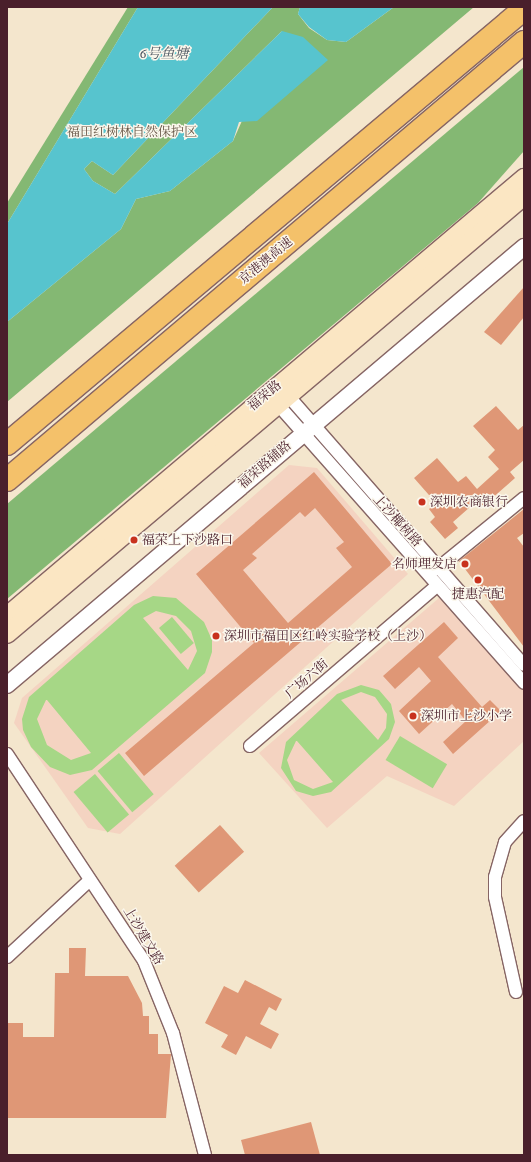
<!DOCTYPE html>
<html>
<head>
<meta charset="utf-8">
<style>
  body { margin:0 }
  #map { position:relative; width:531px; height:1162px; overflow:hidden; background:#f4e6cd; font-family:"IM FELL Double Pica","Noto Serif SC",serif }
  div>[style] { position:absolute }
  .built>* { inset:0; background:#f4d3c1 }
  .green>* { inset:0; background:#a6d786; transform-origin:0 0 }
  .forest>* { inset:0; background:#84b873 }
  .water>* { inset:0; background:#57c4ce }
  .building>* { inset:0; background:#df9776; transform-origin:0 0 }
  .roads { filter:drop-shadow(1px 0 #866564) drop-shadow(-1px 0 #866564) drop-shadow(0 1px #866564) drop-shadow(0 -1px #866564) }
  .minor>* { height:12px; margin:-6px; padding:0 6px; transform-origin:6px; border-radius:6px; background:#fff }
  .tertiary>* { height:16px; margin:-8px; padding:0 8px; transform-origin:8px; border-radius:8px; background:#fff }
  .secondary>* { height:18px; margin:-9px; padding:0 9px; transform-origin:9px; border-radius:9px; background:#fbe6c3 }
  .motorway>* { height:22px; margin:-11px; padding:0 11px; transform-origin:11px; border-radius:11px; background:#f4c16a }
  .dots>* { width:11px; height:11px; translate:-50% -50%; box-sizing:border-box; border:2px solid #fbf7ec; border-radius:50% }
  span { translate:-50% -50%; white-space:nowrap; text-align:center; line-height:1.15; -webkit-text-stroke:3px #fbf7ec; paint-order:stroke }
  .park-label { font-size:13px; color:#665646 }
  .street-label { font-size:13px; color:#4a1f2b }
  .poi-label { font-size:13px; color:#4a1f2b }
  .left { translate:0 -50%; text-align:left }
  .right { translate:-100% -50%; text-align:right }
  .water-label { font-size:14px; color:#4f5964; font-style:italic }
  .frame { position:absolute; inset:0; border:8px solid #4a1f2b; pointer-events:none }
</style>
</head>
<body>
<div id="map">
  <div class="built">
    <div style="clip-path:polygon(289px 465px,317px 468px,408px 574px,120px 834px,88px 828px,14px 723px,22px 698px)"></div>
    <div style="clip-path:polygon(439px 598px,524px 690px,524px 741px,454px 806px,387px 776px,327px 828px,259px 753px)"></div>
  </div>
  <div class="green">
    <div style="clip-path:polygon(evenodd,153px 596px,176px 598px,204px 622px,212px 640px,212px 652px,205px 673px,92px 770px,70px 775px,50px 767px,31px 747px,23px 730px,22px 719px,29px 697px,134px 605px,153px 596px,156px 611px,176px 616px,191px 631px,197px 651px,188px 670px,143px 618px,156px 611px,153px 596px,46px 700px,47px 700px,91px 753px,71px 760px,47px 745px,37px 719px,46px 700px)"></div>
    <div style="left:172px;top:617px;width:34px;height:17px;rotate:50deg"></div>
    <div style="clip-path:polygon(evenodd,361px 685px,379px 690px,391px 704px,395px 722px,389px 739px,331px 792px,313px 796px,296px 791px,281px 768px,286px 742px,337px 694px,361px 685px,361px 692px,375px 697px,387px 714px,386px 728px,378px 740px,341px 700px,361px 692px,361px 685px,296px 741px,297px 741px,333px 782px,313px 789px,294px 780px,287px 760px,296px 741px)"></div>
    <div style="left:400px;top:736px;width:55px;height:28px;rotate:31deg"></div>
    <div style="left:119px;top:753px;width:54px;height:28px;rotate:50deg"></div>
    <div style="left:95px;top:774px;width:53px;height:28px;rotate:50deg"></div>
  </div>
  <div class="forest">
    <div style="clip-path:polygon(128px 7px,138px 7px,7px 224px,7px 203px)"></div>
    <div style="clip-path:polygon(273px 7px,300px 7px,298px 14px,309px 28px,327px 40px,346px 42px,394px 7px,474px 7px,7px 402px,7px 322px,121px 229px,136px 199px,170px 191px,233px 141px,282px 31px,115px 194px,93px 181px,84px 169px,92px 161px,113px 175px)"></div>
    <div style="clip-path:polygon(524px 67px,524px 151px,478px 203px,7px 599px,7px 504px)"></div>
  </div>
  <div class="water">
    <div style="clip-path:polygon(138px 7px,273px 7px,113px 175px,92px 161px,84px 169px,93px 181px,115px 194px,282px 31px,303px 37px,328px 60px,257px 121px,239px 122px,233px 141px,170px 191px,136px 199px,121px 229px,7px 322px,7px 224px)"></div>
    <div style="clip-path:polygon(300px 7px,394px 7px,346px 42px,327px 40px,309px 27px,298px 14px)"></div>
  </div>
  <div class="building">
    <div style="clip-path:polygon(524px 287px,524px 317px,501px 345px,484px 332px)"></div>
    <div style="clip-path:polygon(496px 406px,518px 430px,524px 425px,524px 460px,510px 472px,515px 478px,498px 493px,483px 506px,478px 500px,453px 522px,458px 528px,445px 539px,430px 522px,435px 517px,429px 509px,436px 503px,414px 478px,437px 458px,458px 482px,466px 476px,477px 489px,499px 469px,488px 457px,495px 450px,473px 426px)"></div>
    <div style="clip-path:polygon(evenodd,314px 472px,392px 564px,144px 776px,125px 753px,254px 643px,196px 574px,314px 472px,315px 508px,344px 542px,336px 548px,352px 567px,288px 623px,243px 570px,257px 558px,252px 554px,300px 512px,305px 517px,315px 508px)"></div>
    <div style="clip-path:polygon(524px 509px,524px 533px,517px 538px,524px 547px,524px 647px,459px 561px)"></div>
    <div style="clip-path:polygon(444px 622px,458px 638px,438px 657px,482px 707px,490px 700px,501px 711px,453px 754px,443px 742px,466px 721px,452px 704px,419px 734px,399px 711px,431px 681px,419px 667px,395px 689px,383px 676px)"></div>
    <div style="left:220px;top:825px;width:36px;height:61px;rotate:48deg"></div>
    <div style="clip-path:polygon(69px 948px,86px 948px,85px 976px,128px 976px,142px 1003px,143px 1016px,149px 1016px,149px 1034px,158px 1034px,158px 1054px,171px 1054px,166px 1118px,7px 1118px,7px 1023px,23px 1023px,23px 1037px,54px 1037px,55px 973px,69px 973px)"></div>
    <div style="clip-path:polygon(245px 980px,282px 999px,276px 1011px,269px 1007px,260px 1024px,279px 1034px,271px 1049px,246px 1036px,236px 1055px,221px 1047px,228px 1035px,205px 1023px,224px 986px,238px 993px)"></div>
    <div style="clip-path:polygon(311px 1122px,320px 1155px,245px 1155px,241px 1140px)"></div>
  </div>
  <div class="roads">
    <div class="minor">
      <div style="left:284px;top:391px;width:364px;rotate:48.8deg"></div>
      <div style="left:273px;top:399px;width:379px;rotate:48.5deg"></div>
      <div style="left:437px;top:569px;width:112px;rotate:-39.2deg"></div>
      <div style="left:250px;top:746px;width:246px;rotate:-40.6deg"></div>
      <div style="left:7px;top:754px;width:248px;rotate:56.5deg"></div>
      <div style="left:144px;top:961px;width:78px;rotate:68.1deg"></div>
      <div style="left:173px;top:1033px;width:126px;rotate:75.3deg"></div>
      <div style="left:7px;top:957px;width:113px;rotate:-42.9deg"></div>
      <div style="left:516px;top:992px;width:97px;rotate:-102.5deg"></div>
      <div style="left:495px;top:897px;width:20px;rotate:-90deg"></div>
      <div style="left:495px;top:877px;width:36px;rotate:-74deg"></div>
      <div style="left:505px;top:842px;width:28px;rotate:-48deg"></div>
    </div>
    <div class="tertiary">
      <div style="left:7px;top:685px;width:678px;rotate:-40.27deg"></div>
    </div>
    <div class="secondary">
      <div style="left:7px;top:616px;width:678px;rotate:-40.27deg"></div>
      <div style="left:7px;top:634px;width:678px;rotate:-40.27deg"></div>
    </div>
    <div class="motorway">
      <div style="left:7px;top:444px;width:676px;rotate:-40.08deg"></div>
      <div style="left:7px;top:480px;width:678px;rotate:-40.27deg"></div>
    </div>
  </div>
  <div class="dots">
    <div style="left:422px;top:502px;background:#c8321e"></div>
    <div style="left:134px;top:540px;background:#c8321e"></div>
    <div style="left:465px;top:564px;background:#c8321e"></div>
    <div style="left:478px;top:580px;background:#c8321e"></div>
    <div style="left:216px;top:636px;background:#c8321e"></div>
    <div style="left:413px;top:716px;background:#c8321e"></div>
  </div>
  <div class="park-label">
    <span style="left:132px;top:132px">福田红树林自然保护区</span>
  </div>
  <div class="street-label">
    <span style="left:266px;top:261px;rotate:-40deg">京港澳高速</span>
    <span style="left:265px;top:396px;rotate:-40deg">福荣路</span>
    <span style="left:265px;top:465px;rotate:-41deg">福荣路辅路</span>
    <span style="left:397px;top:521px;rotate:48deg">上沙椰树路</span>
    <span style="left:307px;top:679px;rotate:-41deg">广场六街</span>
    <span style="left:143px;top:936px;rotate:59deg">上沙建文路</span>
  </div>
  <div class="poi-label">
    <span class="left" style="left:430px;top:502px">深圳农商银行</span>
    <span class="left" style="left:142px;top:540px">福荣上下沙路口</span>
    <span class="right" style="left:457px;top:564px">名师理发店</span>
    <span style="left:478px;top:594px">捷惠汽配</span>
    <span class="left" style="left:224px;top:636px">深圳市福田区红岭实验学校（上沙）</span>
    <span class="left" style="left:421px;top:716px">深圳市上沙小学</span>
  </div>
  <div class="water-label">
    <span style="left:164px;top:54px">6号鱼塘</span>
  </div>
  <div class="frame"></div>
</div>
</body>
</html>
